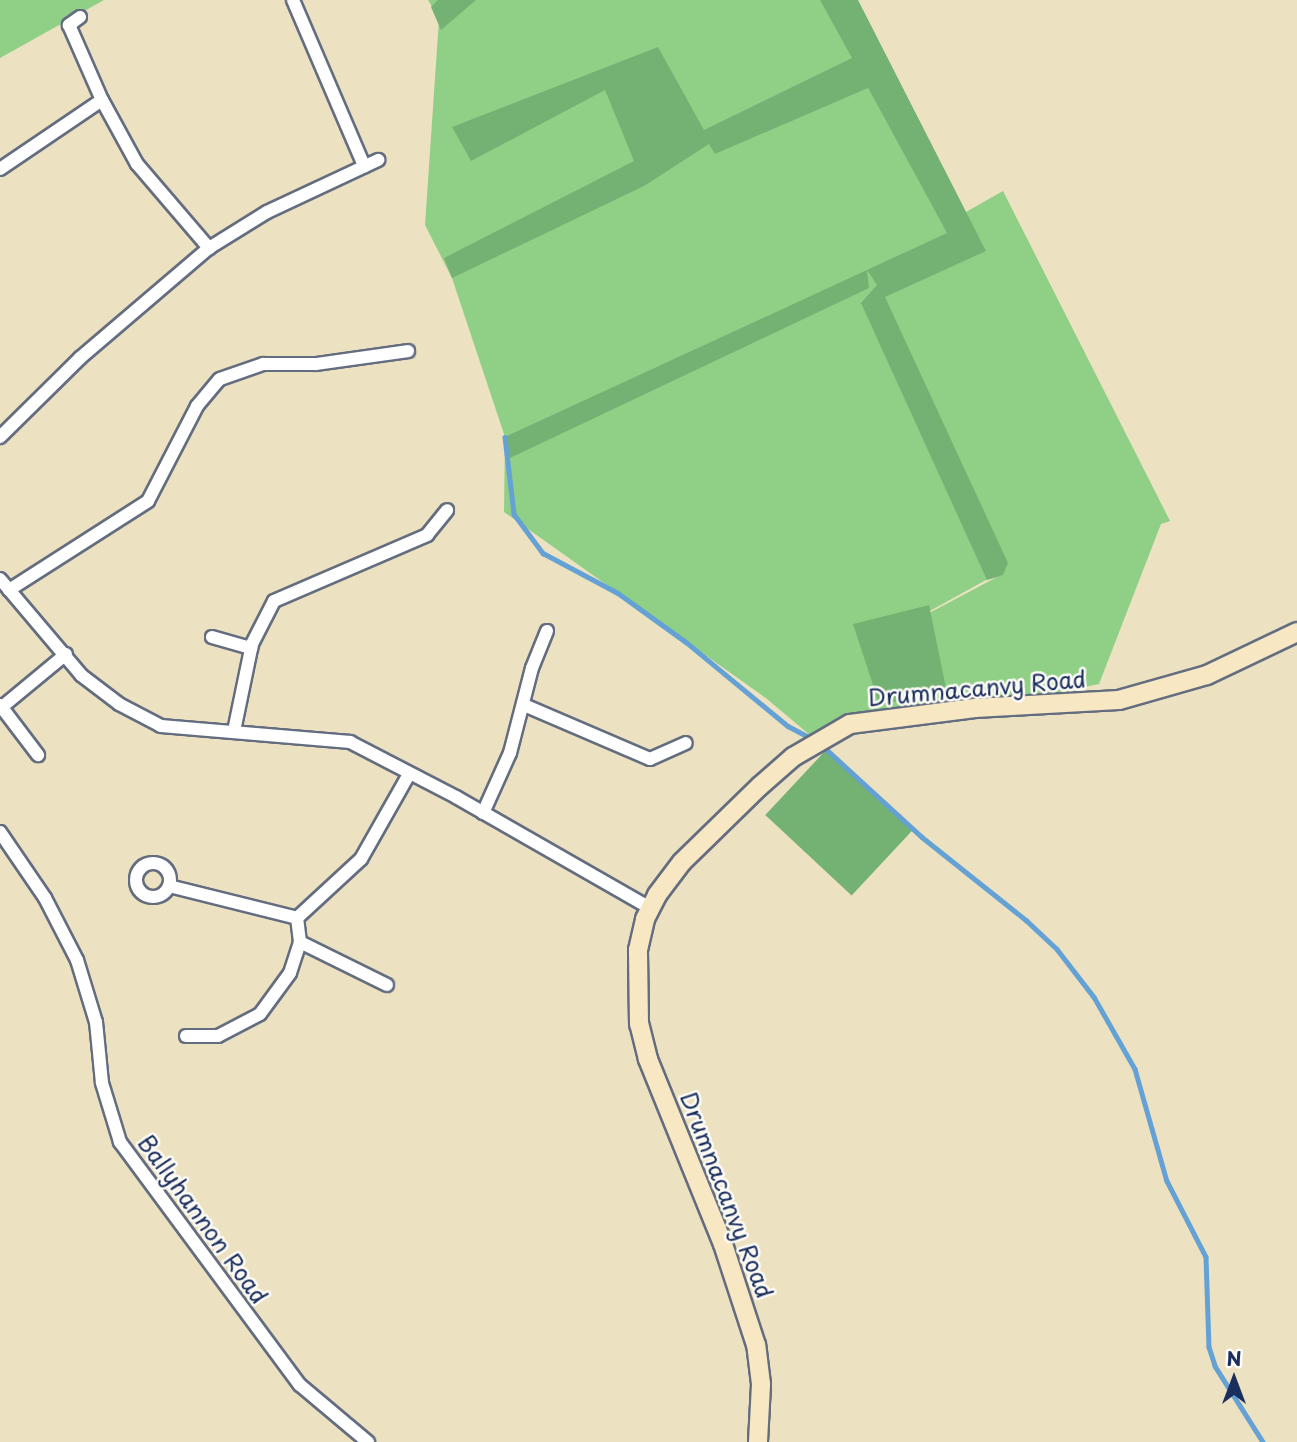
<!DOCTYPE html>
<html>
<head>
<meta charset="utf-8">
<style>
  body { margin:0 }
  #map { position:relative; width:1297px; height:1442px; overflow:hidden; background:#ece1c0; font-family:"Playpen Sans",sans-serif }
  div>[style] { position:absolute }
  .green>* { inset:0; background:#90d086 }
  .forest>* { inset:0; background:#74b273; transform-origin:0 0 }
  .stream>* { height:4.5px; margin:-2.25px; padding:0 2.25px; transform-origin:2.25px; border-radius:2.25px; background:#64a1d5 }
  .roads { filter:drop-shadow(2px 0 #646d80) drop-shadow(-2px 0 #646d80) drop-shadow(0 2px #646d80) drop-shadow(0 -2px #646d80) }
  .minor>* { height:12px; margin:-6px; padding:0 6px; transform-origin:6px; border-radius:6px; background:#fff }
  .minor>.ring { margin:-6px; padding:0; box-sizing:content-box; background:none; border:12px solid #fff; border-radius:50% }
  .secondary>* { height:18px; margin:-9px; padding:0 9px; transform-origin:9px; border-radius:9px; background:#f7e8c3 }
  span { translate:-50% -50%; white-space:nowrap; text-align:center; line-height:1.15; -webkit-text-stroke:5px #fdfcf7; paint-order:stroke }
  .street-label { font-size:23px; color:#1b2f5e }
  .north { position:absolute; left:1199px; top:1344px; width:70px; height:70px; -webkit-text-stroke:5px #fdfcf7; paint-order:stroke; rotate:0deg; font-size:19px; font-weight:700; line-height:28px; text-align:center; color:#1b2f5e }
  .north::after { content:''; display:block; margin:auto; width:24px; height:32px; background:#1b2f5e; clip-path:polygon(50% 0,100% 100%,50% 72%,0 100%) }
</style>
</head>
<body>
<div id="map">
  <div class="green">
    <div style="clip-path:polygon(0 0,104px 0,0 58px)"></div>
    <div style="clip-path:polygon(evenodd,428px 0,838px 0,861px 75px,943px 225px,1003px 191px,1170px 521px,1161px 524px,1099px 684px,817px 741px,767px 699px,504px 512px,505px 437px,452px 278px,425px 225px,439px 19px,428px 0,997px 577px,850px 655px,986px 580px,997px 577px)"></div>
  </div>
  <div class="forest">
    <div style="clip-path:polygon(438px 0,476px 0,441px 30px,431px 7px)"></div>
    <div style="clip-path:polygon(820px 0,858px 0,986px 251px,885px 297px,1008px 563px,1003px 575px,987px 580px,861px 303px,877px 285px,867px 270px,869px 288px,510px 458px,505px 437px,947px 233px,868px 88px,715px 154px,709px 144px,644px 186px,452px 278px,444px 258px,634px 161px,605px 90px,471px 161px,452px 127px,658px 47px,704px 130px,852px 58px)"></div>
    <div style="clip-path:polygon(929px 605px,946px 688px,880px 706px,853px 624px)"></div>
    <div style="left:826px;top:750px;width:118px;height:89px;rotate:43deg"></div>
  </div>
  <div class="stream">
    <div style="left:505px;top:437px;width:78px;rotate:83.3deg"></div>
    <div style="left:514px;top:514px;width:49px;rotate:53.4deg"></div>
    <div style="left:543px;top:553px;width:85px;rotate:28.1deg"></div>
    <div style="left:618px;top:593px;width:84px;rotate:35.8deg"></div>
    <div style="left:686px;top:642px;width:132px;rotate:39.5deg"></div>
    <div style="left:788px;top:726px;width:21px;rotate:28deg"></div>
    <div style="left:826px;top:749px;width:130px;rotate:42.5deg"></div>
    <div style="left:922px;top:837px;width:133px;rotate:38.6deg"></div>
    <div style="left:1026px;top:920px;width:42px;rotate:43.1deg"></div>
    <div style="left:1057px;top:949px;width:61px;rotate:52.4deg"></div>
    <div style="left:1094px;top:997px;width:83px;rotate:60.3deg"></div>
    <div style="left:1135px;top:1069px;width:116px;rotate:74.1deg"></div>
    <div style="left:1167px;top:1181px;width:85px;rotate:62.8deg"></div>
    <div style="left:1206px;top:1257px;width:90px;rotate:88.1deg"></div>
    <div style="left:1209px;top:1347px;width:20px;rotate:72deg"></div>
    <div style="left:1215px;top:1366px;width:90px;rotate:57.7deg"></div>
  </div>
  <div class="roads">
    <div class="minor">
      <div style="left:293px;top:0;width:181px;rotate:66.8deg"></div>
      <div style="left:80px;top:17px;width:14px;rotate:144deg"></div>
      <div style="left:69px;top:25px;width:82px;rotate:66.3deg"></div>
      <div style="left:102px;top:100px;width:73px;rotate:61.3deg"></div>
      <div style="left:137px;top:164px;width:111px;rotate:49.4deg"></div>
      <div style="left:0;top:169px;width:123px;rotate:-34.1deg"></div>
      <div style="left:0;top:437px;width:112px;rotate:-44.6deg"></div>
      <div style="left:80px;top:358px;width:170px;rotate:-40.5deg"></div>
      <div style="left:209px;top:248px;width:68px;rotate:-31.8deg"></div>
      <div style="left:267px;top:212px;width:123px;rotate:-25.1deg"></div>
      <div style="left:0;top:579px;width:126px;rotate:49.8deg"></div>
      <div style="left:81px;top:675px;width:48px;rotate:37.3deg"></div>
      <div style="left:119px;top:704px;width:47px;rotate:27.6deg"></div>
      <div style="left:161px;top:726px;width:190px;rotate:4.8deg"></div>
      <div style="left:350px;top:742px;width:119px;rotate:27.4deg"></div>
      <div style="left:456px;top:797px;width:224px;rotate:29.8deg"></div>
      <div style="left:9px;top:590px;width:165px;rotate:-32.6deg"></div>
      <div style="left:148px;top:501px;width:107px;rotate:-62.7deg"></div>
      <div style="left:197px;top:406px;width:35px;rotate:-50deg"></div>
      <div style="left:220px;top:379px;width:46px;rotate:-19.2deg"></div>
      <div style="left:263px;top:364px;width:53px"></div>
      <div style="left:316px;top:364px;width:93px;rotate:-8deg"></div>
      <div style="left:212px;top:637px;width:41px;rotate:15.8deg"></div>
      <div style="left:0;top:705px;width:63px;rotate:52.8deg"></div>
      <div style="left:524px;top:705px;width:137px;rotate:23.2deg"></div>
      <div style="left:650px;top:759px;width:39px;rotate:-24deg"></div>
      <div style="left:2px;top:707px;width:83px;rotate:-39.6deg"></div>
      <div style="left:234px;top:731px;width:89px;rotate:-78.3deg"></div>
      <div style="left:252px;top:644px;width:48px;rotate:-62.9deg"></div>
      <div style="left:274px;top:601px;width:167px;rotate:-23.3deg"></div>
      <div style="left:427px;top:535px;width:32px;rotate:-51deg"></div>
      <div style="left:483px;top:813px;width:66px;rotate:-65.8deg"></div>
      <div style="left:510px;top:753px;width:88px;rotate:-75.5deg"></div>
      <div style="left:532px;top:668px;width:40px;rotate:-68deg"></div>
      <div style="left:0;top:832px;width:80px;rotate:55.7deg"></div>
      <div style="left:45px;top:898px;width:70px;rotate:62.7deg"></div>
      <div style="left:77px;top:960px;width:65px;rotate:73deg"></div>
      <div style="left:96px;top:1022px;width:61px;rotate:84.4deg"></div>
      <div style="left:102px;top:1083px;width:62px;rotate:73deg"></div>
      <div style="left:120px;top:1142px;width:302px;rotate:53.5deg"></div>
      <div style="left:300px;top:1385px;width:89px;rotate:40deg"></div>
      <div class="ring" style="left:136px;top:863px;width:22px;height:22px"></div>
      <div style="left:169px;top:886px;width:132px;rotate:14deg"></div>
      <div style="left:300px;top:942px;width:97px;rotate:26.3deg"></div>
      <div style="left:186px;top:1036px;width:32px"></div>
      <div style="left:218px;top:1036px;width:47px;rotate:-27.6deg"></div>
      <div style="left:260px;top:1014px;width:51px;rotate:-53.8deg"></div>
      <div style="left:290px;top:973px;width:33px;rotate:-72deg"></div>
      <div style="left:300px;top:942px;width:24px;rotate:-97deg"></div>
      <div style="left:297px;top:918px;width:87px;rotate:-42.7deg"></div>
      <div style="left:361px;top:859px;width:98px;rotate:-60.5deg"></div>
    </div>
    <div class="secondary">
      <div style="left:758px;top:1442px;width:58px;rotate:-87deg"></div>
      <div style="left:761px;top:1384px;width:39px;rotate:-97deg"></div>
      <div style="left:756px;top:1345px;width:106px;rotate:-108.1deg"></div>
      <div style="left:723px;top:1244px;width:200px;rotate:-112.1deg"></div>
      <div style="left:648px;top:1059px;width:36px;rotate:-104deg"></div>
      <div style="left:639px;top:1024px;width:74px;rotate:-90.8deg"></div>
      <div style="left:638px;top:950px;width:32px;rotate:-77deg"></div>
      <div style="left:645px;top:919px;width:27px;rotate:-63deg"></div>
      <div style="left:657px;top:895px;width:41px;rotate:-52.9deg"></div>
      <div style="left:682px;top:862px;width:109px;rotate:-44.3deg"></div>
      <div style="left:760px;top:786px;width:44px;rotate:-41.3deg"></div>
      <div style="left:793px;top:757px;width:66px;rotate:-30.1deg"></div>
      <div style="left:850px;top:724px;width:126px;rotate:-7.3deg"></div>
      <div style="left:975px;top:708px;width:144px;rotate:-3.2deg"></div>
      <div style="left:1119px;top:700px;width:91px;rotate:-15.9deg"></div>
      <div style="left:1207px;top:675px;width:100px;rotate:-25.5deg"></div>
    </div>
  </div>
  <div class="street-label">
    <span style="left:977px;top:688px;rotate:-5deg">Drumnacanvy Road</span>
    <span style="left:727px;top:1195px;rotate:69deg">Drumnacanvy Road</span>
    <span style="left:203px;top:1219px;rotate:54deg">Ballyhannon Road</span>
  </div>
  <div class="north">N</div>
</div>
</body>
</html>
